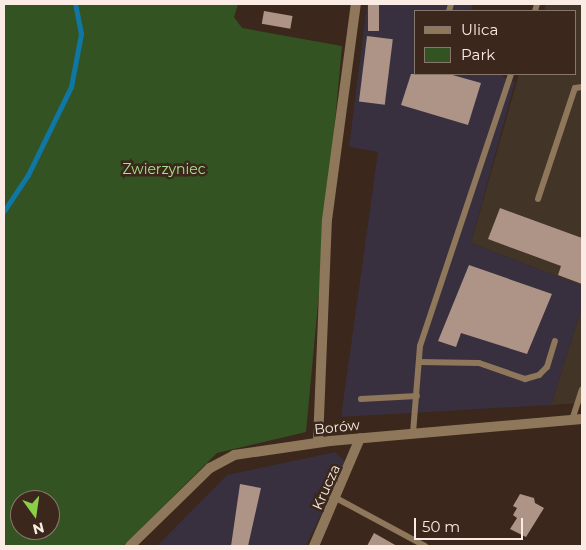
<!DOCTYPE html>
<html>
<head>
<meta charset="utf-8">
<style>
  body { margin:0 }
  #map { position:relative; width:586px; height:550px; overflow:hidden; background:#3b271b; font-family:Montserrat,sans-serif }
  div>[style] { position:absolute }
  .commercial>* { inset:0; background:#433428 }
  .industrial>* { inset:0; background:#382f3f }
  .green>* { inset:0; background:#335422 }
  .stream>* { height:4.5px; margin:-2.25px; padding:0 2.25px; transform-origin:2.25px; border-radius:2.25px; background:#1076a4 }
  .building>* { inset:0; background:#ad9486; transform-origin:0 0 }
  .service>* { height:6px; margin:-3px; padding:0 3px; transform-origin:3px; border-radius:3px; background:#8e775b }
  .minor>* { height:10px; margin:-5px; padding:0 5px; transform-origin:5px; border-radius:5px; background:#8e775b }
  span { translate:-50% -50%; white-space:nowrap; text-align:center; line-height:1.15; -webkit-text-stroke:5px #3b271b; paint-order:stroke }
  .park-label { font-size:14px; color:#a6e687 }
  .street-label { font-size:14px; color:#faece4 }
  .frame { position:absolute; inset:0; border:5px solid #faece4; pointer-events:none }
  .legend { position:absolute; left:414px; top:10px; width:162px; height:65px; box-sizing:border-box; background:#3b271b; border:1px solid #87766b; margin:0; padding:6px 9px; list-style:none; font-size:15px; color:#faece4 }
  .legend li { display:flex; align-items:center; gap:10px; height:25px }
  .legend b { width:25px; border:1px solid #87766b }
  .north { position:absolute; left:10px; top:490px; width:50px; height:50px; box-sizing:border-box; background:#3b271b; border:1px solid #87766b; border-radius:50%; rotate:166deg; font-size:14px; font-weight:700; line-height:20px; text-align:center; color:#faece4 }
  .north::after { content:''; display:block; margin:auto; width:18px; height:22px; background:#89cf48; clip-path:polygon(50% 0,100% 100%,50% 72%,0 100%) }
  .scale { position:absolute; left:414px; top:518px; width:109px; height:22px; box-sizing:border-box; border:2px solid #faece4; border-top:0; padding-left:6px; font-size:15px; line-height:18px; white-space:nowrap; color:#faece4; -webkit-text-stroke:4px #3b271b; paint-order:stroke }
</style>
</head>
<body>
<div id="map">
  <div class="commercial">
    <div style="clip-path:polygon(546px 4px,582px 4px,582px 286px,471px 243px,519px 74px,575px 74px,575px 11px,544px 11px)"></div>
    <div style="clip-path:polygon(582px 307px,582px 403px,551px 405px)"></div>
  </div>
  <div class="industrial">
    <div style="clip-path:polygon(367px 4px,473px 4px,471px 11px,415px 11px,415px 74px,504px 74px,502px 77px,515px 82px,471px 243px,582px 286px,582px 307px,551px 405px,341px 417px,378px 152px,349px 147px)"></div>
    <div style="clip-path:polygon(335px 452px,346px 462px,306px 546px,157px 546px,227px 475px)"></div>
  </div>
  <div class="green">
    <div style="clip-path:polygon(evenodd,4px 4px,238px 4px,234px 17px,242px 28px,342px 46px,306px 432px,217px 453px,123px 546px,4px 546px,4px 4px,20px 500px,50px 500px,50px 530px,20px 530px,20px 500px)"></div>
  </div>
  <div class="stream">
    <div style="left:4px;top:211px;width:43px;rotate:-56.3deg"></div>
    <div style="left:28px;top:175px;width:98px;rotate:-64deg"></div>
    <div style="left:71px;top:87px;width:54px;rotate:-79.3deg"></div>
    <div style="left:81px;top:34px;width:31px;rotate:-101deg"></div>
  </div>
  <div class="building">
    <div style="left:368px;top:4px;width:11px;height:27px"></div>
    <div style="left:264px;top:11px;width:29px;height:13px;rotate:10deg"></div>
    <div style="left:367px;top:36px;width:26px;height:66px;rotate:7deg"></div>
    <div style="clip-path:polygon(411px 74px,449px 74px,481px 83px,468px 125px,401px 105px)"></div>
    <div style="clip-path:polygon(500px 208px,582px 238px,582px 284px,558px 275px,561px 266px,488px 239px)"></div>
    <div style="clip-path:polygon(469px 265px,552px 294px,527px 354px,461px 333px,456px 347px,438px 341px)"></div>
    <div style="clip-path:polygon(240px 484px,261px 488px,248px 546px,231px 546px)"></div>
    <div style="clip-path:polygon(520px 494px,534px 498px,535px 503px,544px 508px,526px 537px,510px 529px,517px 518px,513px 515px,517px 508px,513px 506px)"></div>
    <div style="clip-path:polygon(374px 533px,397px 546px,367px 546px)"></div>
  </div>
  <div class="service">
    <div style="left:449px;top:11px;width:7px;rotate:-74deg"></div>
    <div style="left:535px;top:11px;width:7px;rotate:-74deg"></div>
    <div style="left:538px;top:199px;width:117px;rotate:-71.6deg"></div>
    <div style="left:575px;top:88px;width:7px;rotate:-8deg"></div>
    <div style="left:419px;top:362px;width:60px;rotate:1deg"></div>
    <div style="left:479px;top:363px;width:49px;rotate:19.2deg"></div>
    <div style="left:525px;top:379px;width:15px;rotate:-16deg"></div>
    <div style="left:539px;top:375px;width:11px;rotate:-45deg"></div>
    <div style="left:547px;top:367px;width:27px;rotate:-73deg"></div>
    <div style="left:361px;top:399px;width:56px;rotate:-3.1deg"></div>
    <div style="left:572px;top:420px;width:32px;rotate:-72deg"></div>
    <div style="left:413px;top:433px;width:87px;rotate:-85.4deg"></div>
    <div style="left:420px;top:346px;width:287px;rotate:-71.5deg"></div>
    <div style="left:336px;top:498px;width:101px;rotate:28.3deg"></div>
  </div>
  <div class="minor">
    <div style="left:318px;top:442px;width:222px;rotate:-87.7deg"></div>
    <div style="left:327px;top:220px;width:218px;rotate:-82.4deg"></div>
    <div style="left:130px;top:546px;width:112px;rotate:-44.3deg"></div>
    <div style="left:210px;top:468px;width:27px;rotate:-28deg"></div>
    <div style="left:234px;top:455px;width:97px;rotate:-8.3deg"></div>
    <div style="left:330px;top:441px;width:253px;rotate:-5deg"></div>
    <div style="left:314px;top:546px;width:117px;rotate:-66.9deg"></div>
  </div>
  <div class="park-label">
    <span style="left:164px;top:169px">Zwierzyniec</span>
  </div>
  <div class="street-label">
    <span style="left:337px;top:427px;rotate:-6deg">Borów</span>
    <span style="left:326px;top:487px;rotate:-66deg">Krucza</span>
  </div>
  <div class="frame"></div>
  <ul class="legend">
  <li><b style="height:6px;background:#8e775b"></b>Ulica</li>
  <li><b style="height:14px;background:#335422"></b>Park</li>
  </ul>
  <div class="north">N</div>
  <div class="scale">50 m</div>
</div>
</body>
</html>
